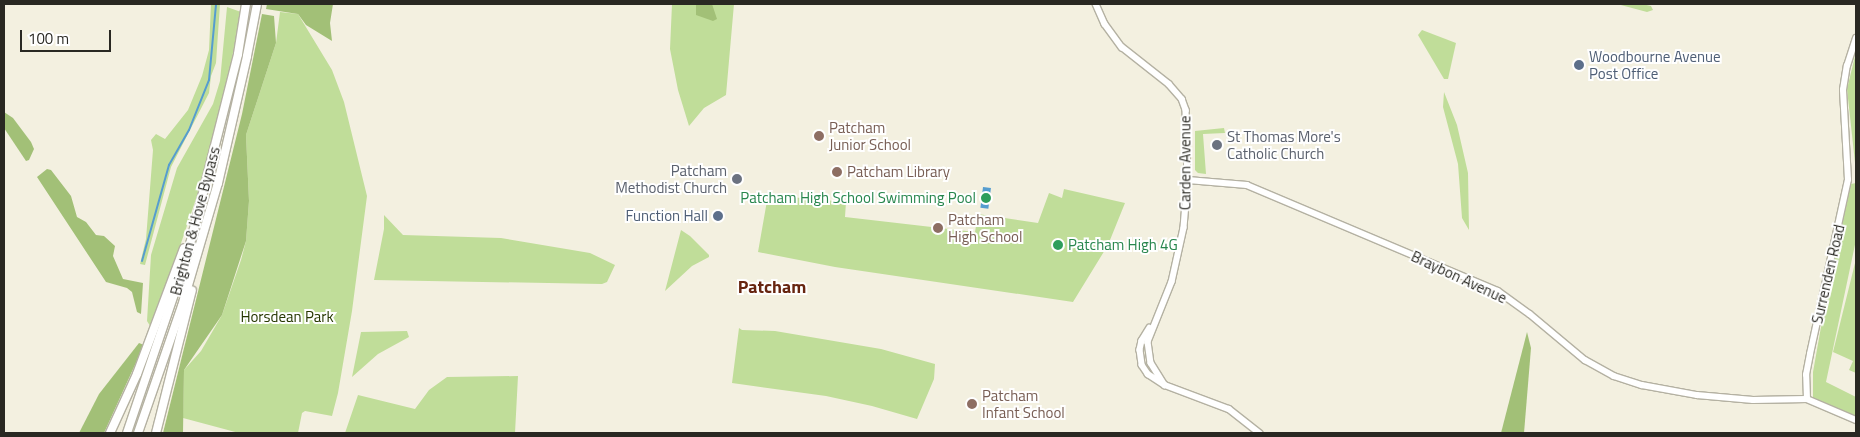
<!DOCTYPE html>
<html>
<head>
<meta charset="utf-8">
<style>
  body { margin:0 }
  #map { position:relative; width:1860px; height:437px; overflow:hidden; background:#f3f0e0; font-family:"Titillium Web",sans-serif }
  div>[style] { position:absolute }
  .green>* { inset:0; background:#c0dd99 }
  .forest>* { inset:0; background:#a2c077 }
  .water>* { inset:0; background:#559dcf; transform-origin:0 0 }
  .stream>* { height:2px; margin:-1px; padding:0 1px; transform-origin:1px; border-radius:1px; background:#559dcf }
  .roads { filter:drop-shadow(1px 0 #b4b1a2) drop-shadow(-1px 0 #b4b1a2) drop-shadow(0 1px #b4b1a2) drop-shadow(0 -1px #b4b1a2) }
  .tertiary>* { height:5.5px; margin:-2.75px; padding:0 2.75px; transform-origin:2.75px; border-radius:2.75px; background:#fff }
  .trunk>* { height:8px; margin:-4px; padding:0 4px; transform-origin:4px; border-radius:4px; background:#fff }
  .dots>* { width:14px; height:14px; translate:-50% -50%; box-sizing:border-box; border:2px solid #fff; border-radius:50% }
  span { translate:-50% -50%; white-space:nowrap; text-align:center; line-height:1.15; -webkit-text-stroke:4px #fff; paint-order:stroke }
  .service-label { font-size:15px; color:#4e5e75 }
  .left { translate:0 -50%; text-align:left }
  .right { translate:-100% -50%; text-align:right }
  .education-label { font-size:15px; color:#785e54 }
  .worship-label { font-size:15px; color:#5b616d }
  .street-label { font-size:15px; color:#292822 }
  .leisure-label { font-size:15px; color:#27864d }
  .park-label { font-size:15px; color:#263700 }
  .quarter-label { font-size:18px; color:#672510; font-weight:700 }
  .frame { position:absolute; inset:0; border:5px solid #292822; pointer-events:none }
  .scale { position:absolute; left:20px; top:30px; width:91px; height:22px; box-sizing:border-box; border:2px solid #292822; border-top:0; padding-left:6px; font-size:15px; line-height:18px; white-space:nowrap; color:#292822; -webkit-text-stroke:4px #fff; paint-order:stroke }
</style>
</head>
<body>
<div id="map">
  <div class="green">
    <div style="clip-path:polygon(211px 4px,220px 4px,216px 63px,211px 76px,209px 93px,171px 167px,145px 265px,140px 264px,146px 239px,153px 150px,151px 140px,156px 134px,165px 139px,188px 110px,202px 76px,209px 50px)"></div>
    <div style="clip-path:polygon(672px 4px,734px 4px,726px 95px,704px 108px,689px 126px,678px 90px,670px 49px)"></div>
    <div style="clip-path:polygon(1617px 4px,1642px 4px,1651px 6px,1653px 10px,1647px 12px)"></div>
    <div style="clip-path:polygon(227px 7px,241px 12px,228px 78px,197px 196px,152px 329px,147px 321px,151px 255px,177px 168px,213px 104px,220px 81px)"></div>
    <div style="clip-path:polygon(280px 12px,298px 14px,332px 70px,344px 102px,367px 196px,352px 311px,338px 393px,332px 416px,305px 411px,302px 413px,298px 433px,239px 433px,183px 418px,184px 370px,201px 351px,222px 315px,241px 260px,246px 241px,249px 201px,246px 135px,276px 43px)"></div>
    <div style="clip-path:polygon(1422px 30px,1456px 43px,1448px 79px,1444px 79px,1418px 35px)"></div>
    <div style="clip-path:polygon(1856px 52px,1856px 172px,1847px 89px)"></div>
    <div style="clip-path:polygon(1444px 92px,1457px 125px,1468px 173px,1469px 230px,1462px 218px,1458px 164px,1443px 107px)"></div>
    <div style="clip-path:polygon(1224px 128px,1225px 133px,1203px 134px,1206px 174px,1198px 173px,1195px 170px,1195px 131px)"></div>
    <div style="clip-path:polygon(1856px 183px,1856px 240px,1826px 382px,1856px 397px,1856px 417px,1813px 398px,1813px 372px,1826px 299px,1851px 184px)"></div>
    <div style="clip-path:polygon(1064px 189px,1125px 203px,1108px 245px,1073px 302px,835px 267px,758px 252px,768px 195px,846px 202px,845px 217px,975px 232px,978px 214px,1038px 223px,1049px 193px,1062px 198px)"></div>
    <div style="clip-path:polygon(384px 215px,403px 235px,501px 238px,590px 253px,615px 265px,607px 282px,602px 284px,374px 280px,384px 229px)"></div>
    <div style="clip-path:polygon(681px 230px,690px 236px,709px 255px,709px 257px,692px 266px,665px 291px)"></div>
    <div style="clip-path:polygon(1856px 259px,1856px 373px,1849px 370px,1853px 361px,1833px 352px)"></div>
    <div style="clip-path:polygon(739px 328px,742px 330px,775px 331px,881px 349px,935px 364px,934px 379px,917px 419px,872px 406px,826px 396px,732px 383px)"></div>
    <div style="clip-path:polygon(407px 331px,409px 337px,378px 354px,352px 377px,361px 332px)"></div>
    <div style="clip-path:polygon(518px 376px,515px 433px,345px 433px,358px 395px,415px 409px,429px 390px,447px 377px)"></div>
  </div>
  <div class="forest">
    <div style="clip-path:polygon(267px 4px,333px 4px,330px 23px,332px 41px,306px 25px,298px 14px,266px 9px)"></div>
    <div style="clip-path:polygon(696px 4px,712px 4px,717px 19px,713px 21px,696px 15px)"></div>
    <div style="clip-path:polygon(262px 14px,274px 16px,276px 43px,246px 135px,249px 201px,246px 241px,222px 315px,184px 370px,183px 433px,163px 433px,242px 114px)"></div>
    <div style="clip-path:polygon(4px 112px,13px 118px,31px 142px,34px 149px,29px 160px,26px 161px,4px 128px)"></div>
    <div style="clip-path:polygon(47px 169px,51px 170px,71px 196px,77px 217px,86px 222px,96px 235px,104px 236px,115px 246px,113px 256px,123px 279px,143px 283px,141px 314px,137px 312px,132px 292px,127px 288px,106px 282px,37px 177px)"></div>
    <div style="clip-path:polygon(1527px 332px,1531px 348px,1524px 433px,1501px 433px)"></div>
    <div style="clip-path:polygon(139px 343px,144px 345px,104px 433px,79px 433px,99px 394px)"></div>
  </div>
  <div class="water">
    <div style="left:983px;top:187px;width:8px;height:21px;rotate:7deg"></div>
  </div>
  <div class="stream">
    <div style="left:142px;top:261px;width:100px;rotate:-74.3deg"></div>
    <div style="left:169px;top:165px;width:40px;rotate:-60.3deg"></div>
    <div style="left:189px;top:130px;width:54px;rotate:-68.2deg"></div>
    <div style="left:209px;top:80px;width:76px;rotate:-84.7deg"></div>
  </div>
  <div class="roads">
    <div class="tertiary">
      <div style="left:1096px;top:4px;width:22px;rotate:66deg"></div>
      <div style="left:1105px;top:24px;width:29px;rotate:54deg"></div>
      <div style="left:1122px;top:47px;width:60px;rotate:38.2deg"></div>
      <div style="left:1169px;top:84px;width:20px;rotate:49deg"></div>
      <div style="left:1182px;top:99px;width:12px;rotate:70deg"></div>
      <div style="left:1186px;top:110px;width:70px;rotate:88.4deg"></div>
      <div style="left:1188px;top:180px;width:48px;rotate:94.8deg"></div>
      <div style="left:1184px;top:228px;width:55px;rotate:102.5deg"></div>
      <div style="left:1172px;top:282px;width:65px;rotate:111.8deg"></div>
      <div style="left:1148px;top:342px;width:21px;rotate:82deg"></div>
      <div style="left:1151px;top:363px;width:26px;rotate:58deg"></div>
      <div style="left:1188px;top:180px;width:59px;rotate:4.8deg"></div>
      <div style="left:1247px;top:185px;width:272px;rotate:22.9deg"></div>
      <div style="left:1498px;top:291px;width:39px;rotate:36deg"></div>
      <div style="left:1530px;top:314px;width:72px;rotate:39.9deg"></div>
      <div style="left:1585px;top:360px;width:33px;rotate:29deg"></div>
      <div style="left:1614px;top:376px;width:29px;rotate:18deg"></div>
      <div style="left:1642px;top:385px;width:56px;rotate:10.3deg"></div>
      <div style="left:1697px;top:395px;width:56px;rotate:5.1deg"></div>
      <div style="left:1753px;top:400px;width:54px;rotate:-1.1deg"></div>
      <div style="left:1807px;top:399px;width:53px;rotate:23.2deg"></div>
      <div style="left:1150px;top:328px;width:15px;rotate:122deg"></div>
      <div style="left:1142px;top:341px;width:9px;rotate:103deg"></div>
      <div style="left:1140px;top:350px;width:15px;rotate:82deg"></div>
      <div style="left:1142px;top:365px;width:11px;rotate:56deg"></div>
      <div style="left:1148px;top:374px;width:20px;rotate:33deg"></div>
      <div style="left:1165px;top:385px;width:68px;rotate:20.6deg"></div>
      <div style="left:1229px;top:409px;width:39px;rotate:38deg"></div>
      <div style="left:1807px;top:399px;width:24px;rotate:-92deg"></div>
      <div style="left:1806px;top:375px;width:21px;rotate:-79deg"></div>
      <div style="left:1810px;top:354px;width:178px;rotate:-77.7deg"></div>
      <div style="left:1848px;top:180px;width:90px;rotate:-93.2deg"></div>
      <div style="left:1843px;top:90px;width:24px;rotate:-81deg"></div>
      <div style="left:1847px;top:66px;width:29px;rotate:-72deg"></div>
    </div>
    <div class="trunk">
      <div style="left:110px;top:433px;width:65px;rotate:-65.4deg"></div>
      <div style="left:137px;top:374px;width:134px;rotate:-69.5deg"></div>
      <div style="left:127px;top:433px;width:187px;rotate:-71.3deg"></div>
      <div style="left:187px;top:256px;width:208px;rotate:-75.8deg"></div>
      <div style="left:238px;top:54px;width:51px;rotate:-80.9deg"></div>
      <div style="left:138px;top:433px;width:134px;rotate:-70.9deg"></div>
      <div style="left:182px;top:306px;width:128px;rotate:-73.7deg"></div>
      <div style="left:218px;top:183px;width:130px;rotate:-77.1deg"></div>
      <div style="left:247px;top:56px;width:53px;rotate:-79.1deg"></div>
      <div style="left:156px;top:433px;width:147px;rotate:-75.9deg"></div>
    </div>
  </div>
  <div class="dots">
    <div style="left:1579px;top:65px;background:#5c6f8a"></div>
    <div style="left:819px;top:136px;background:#8d6e63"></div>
    <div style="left:1217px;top:145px;background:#6b7280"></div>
    <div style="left:837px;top:172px;background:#8d6e63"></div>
    <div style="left:737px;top:179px;background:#6b7280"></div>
    <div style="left:986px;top:198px;background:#2e9e5b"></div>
    <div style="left:718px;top:216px;background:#5c6f8a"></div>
    <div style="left:938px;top:228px;background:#8d6e63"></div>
    <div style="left:1058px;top:245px;background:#2e9e5b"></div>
    <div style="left:972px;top:404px;background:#8d6e63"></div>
  </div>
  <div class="service-label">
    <span class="left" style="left:1589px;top:65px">Woodbourne Avenue<br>Post Office</span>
    <span class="right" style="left:708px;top:216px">Function Hall</span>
  </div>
  <div class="education-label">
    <span class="left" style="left:829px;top:136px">Patcham<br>Junior School</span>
    <span class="left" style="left:847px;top:172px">Patcham Library</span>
    <span class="left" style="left:948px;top:228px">Patcham<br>High School</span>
    <span class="left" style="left:982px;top:404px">Patcham<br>Infant School</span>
  </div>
  <div class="worship-label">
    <span class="left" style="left:1227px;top:145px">St Thomas More's<br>Catholic Church</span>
    <span class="right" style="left:727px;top:179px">Patcham<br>Methodist Church</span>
  </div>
  <div class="street-label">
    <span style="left:1185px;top:163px;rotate:-90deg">Carden Avenue</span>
    <span style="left:195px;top:221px;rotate:-75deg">Brighton &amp; Hove Bypass</span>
    <span style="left:1828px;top:274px;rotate:-77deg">Surrenden Road</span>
    <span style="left:1459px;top:277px;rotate:25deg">Braybon Avenue</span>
  </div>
  <div class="leisure-label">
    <span class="right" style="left:976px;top:198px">Patcham High School Swimming Pool</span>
    <span class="left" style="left:1068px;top:245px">Patcham High 4G</span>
  </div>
  <div class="park-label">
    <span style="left:287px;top:317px">Horsdean Park</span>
  </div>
  <div class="quarter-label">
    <span style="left:772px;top:287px">Patcham</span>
  </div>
  <div class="frame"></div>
  <div class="scale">100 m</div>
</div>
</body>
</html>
